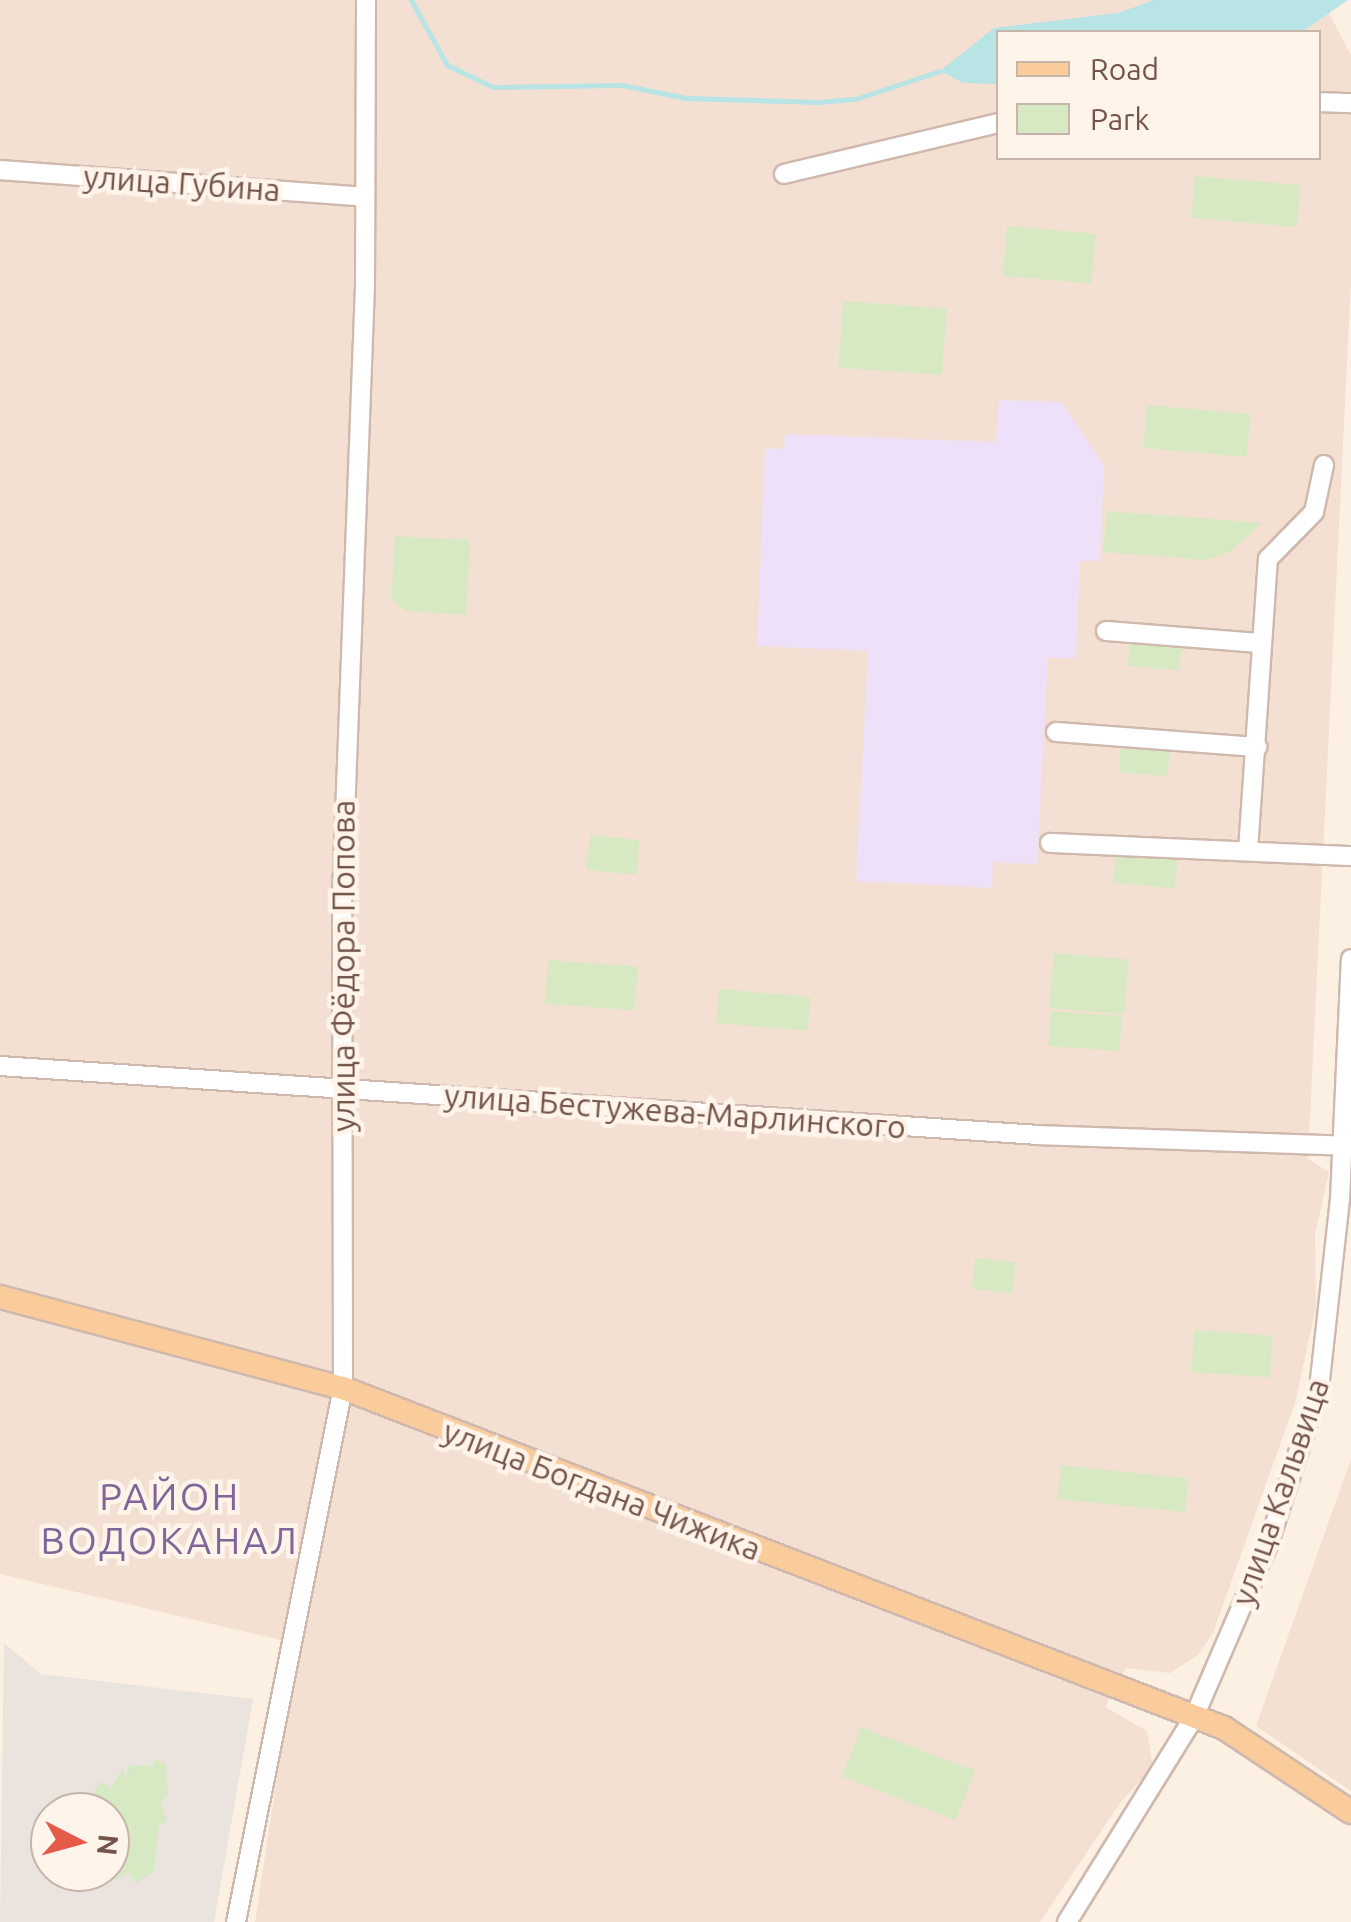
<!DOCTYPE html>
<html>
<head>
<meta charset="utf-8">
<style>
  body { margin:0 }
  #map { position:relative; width:1351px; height:1922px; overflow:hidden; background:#fcf0e3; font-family:Ubuntu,sans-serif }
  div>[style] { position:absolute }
  .residential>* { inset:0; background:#f4e0d2 }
  .industrial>* { inset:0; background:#ebe3de }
  .education>* { inset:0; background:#ede0f8 }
  .green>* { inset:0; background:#d7e9c2; transform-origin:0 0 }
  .water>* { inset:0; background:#b8e4e5 }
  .stream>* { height:5px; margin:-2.5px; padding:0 2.5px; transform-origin:2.5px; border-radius:2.5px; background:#b8e4e5 }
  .roads { filter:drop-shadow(2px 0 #cfb8ad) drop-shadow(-2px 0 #cfb8ad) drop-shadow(0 2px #cfb8ad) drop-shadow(0 -2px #cfb8ad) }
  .minor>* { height:18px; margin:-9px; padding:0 9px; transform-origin:9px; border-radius:9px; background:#fff }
  .major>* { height:22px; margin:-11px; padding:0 11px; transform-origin:11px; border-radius:11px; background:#facc9c }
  span { translate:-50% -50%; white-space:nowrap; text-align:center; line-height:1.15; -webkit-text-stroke:9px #fff4ea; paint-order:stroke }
  .street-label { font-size:32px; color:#745449 }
  .quarter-label { font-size:38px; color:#816598; letter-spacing:2.5px }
  .legend { position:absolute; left:996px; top:30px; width:325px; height:130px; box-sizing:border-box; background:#fff4ea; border:2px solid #c7b4aa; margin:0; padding:12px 18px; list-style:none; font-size:30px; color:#745449 }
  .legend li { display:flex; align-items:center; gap:20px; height:50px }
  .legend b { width:50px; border:2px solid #c7b4aa }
  .north { position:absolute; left:30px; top:1792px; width:100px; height:100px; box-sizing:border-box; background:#fff4ea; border:2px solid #c7b4aa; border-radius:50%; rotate:96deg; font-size:28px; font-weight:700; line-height:40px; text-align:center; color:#745449 }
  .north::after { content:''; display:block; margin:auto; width:35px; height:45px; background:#e55a49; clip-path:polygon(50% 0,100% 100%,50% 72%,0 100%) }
</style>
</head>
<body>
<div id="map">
  <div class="residential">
    <div style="clip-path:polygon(evenodd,0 0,1322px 0,1351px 55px,1351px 281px,1308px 1159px,1329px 1172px,1315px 1235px,1316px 1307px,1295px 1403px,1213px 1633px,1198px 1655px,1170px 1673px,1126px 1668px,1105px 1707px,1147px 1731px,1153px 1767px,1120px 1803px,1040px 1922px,255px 1922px,297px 1644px,0 1574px,0 0,998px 32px,1318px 32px,1318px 158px,998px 158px,998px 32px)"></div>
    <div style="clip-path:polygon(1351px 1459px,1351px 1791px,1256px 1726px)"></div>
  </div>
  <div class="industrial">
    <div style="clip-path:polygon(evenodd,4px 1643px,41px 1674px,253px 1699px,214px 1922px,0 1922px,4px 1643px,50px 1812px,110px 1812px,110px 1872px,50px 1872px,50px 1812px)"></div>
  </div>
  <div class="education">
    <div style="clip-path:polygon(999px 400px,1061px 402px,1104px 465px,1100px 561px,1080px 561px,1076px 658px,1048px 658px,1037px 864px,993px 862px,992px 888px,856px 881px,868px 651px,757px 646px,765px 448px,784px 449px,785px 434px,996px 442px)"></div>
  </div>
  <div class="green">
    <div style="left:1195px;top:176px;width:106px;height:42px;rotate:5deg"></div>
    <div style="left:1007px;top:226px;width:89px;height:50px;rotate:5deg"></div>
    <div style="left:843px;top:301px;width:104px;height:67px;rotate:4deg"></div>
    <div style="left:1147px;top:405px;width:104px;height:43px;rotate:5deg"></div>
    <div style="clip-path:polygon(1107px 511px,1263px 523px,1228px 553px,1206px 560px,1103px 552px)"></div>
    <div style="clip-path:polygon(395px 536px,470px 540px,466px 615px,406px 611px,391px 599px)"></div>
    <div style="left:1130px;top:638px;width:52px;height:28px;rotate:5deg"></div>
    <div style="left:1121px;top:745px;width:49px;height:27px;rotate:5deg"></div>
    <div style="left:590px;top:835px;width:50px;height:35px;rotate:6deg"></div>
    <div style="left:1116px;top:851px;width:62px;height:32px;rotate:5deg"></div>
    <div style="left:1054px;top:953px;width:75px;height:55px;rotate:5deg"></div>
    <div style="left:548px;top:960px;width:90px;height:44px;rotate:4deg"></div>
    <div style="left:719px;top:989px;width:92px;height:34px;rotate:5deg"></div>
    <div style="left:1051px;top:1011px;width:71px;height:35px;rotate:4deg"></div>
    <div style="left:975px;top:1258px;width:41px;height:31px;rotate:6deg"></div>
    <div style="left:1194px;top:1330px;width:79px;height:42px;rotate:4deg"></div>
    <div style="left:1061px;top:1465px;width:128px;height:34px;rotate:6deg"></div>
    <div style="left:861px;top:1727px;width:122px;height:53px;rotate:21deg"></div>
    <div style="clip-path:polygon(155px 1759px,166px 1764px,168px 1795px,160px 1803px,167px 1820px,159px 1826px,154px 1871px,136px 1884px,129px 1872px,100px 1887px,89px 1872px,110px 1872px,110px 1812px,86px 1812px,84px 1805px,101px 1781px,110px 1789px,123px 1768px,126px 1778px,130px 1765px,153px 1766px)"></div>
  </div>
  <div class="water">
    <div style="clip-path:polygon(1154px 0,1348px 0,1302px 32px,998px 32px,998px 84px,963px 83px,940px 71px,994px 28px,1118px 13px)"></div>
  </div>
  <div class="stream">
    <div style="left:411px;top:0;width:74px;rotate:61deg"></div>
    <div style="left:447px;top:65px;width:51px;rotate:25.6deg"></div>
    <div style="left:493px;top:87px;width:129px;rotate:-0.9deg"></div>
    <div style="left:622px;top:85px;width:65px;rotate:11.5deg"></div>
    <div style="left:686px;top:98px;width:133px;rotate:1.7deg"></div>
    <div style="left:819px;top:102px;width:36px;rotate:-5deg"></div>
    <div style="left:855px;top:99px;width:89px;rotate:-18.2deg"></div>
  </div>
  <div class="roads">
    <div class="minor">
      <div style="left:1318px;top:102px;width:33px;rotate:2deg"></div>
      <div style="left:0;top:170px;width:365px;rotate:4.2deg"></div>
      <div style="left:784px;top:174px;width:220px;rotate:-13.4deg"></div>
      <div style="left:1106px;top:631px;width:154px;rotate:4.5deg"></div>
      <div style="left:1056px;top:732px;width:202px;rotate:4.3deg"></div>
      <div style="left:1050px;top:843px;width:301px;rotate:2.5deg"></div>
      <div style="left:1248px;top:851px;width:293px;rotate:-86.1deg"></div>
      <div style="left:1268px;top:559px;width:66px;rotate:-45.6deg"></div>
      <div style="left:1314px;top:512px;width:48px;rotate:-78deg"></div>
      <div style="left:0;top:1066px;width:1040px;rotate:3.8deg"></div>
      <div style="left:1038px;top:1135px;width:313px;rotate:2deg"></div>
      <div style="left:236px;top:1922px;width:545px;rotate:-78.67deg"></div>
      <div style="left:343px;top:1388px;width:493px;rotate:-90.1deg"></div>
      <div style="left:342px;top:895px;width:609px;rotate:-87.84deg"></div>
      <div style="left:365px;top:286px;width:286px;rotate:-89.8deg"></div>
      <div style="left:1067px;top:1922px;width:241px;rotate:-58.2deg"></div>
      <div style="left:1194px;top:1717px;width:187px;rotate:-66.7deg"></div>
      <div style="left:1268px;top:1545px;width:164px;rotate:-71.9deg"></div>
      <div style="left:1319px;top:1389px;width:191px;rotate:-83.7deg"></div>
      <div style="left:1340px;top:1199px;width:240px;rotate:-87.4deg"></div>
    </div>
    <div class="major">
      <div style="left:0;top:1297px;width:355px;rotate:14.9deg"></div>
      <div style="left:343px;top:1388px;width:944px;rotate:21.1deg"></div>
      <div style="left:1224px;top:1728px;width:152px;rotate:33.5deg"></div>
    </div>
  </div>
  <div class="street-label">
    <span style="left:182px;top:183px;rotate:4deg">улица Губина</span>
    <span style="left:343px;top:966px;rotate:-90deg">улица Фёдора Попова</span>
    <span style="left:675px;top:1111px;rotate:4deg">улица Бестужева-Марлинского</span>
    <span style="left:602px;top:1490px;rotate:21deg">улица Богдана Чижика</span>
    <span style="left:1280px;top:1492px;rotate:-71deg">улица Кальвица</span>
  </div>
  <div class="quarter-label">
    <span style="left:170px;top:1519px">РАЙОН<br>ВОДОКАНАЛ</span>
  </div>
  <ul class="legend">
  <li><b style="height:12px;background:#facc9c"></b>Road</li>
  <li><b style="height:28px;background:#d7e9c2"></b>Park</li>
  </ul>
  <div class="north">N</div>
</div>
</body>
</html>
